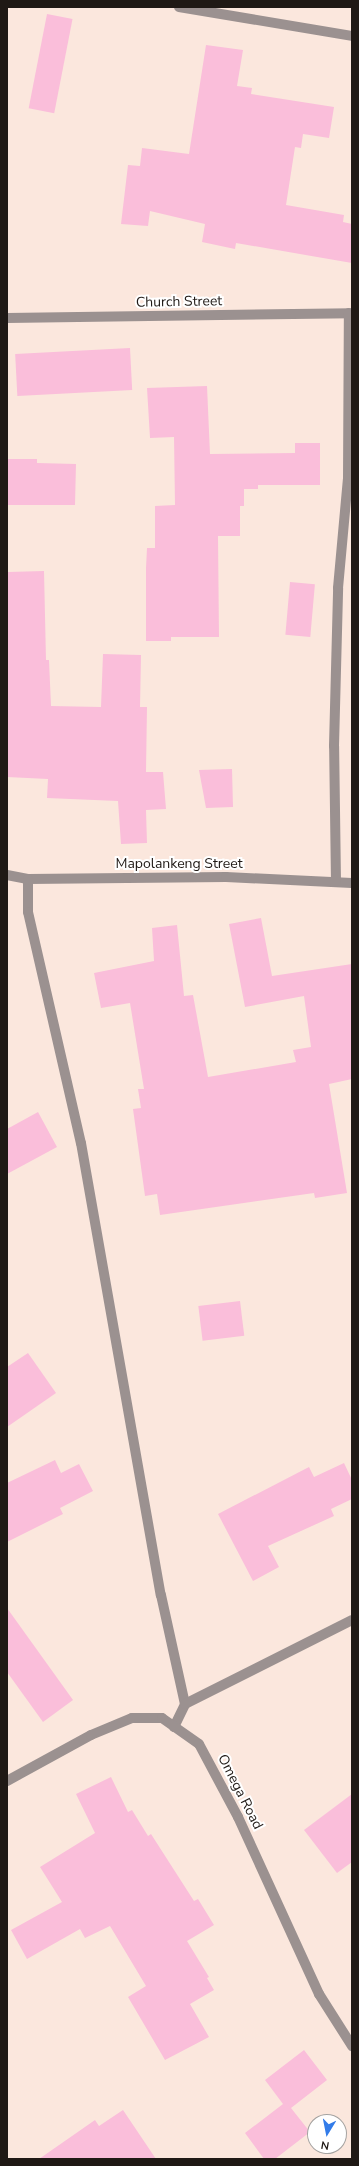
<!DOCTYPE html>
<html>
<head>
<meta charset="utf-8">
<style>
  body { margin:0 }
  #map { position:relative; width:359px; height:2166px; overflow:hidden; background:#fbe7dd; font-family:"Nunito Sans",sans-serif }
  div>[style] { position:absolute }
  .building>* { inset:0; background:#fabeda; transform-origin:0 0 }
  .service>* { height:10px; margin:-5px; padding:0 5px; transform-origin:5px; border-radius:5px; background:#9b9190 }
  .minor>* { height:10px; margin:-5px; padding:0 5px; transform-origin:5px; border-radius:5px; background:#9b9190 }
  span { translate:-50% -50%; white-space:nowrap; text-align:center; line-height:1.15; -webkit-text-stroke:4px #fff; paint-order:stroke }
  .street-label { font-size:14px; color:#1f1915 }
  .frame { position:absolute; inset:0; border:8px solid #1f1915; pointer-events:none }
  .north { position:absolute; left:307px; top:2114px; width:40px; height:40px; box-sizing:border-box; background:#fff; border:1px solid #a5a3a1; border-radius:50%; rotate:190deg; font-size:11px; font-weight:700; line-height:16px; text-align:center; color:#1f1915 }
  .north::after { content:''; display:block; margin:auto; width:14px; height:18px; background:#337ce9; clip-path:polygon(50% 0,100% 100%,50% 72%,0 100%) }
</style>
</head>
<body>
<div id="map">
  <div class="building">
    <div style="left:47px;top:14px;width:26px;height:96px;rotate:11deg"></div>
    <div style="clip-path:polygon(206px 45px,243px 50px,237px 86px,252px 88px,251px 94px,334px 107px,329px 138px,303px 134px,301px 148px,295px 147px,286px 205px,344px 215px,343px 222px,352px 224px,352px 263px,236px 243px,235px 249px,202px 242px,205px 224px,150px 211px,148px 226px,121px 224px,128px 165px,140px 166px,142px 148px,189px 154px)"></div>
    <div style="left:130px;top:348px;width:42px;height:115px;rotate:87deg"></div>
    <div style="clip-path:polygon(207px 386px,210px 454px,295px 453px,295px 443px,320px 443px,320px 485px,258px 485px,258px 489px,244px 489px,244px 506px,240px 506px,240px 536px,218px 536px,219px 637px,171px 637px,171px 641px,146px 641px,146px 568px,147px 548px,155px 548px,155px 506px,175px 505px,174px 437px,150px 438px,147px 388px)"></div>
    <div style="clip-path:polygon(7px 459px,37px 459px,37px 463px,76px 464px,75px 505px,7px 505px)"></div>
    <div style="clip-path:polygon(44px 571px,46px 660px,49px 660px,51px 706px,101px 707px,103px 654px,141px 655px,140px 707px,147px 707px,146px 772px,163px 772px,166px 809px,146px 810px,147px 843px,121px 844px,118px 801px,47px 798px,48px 779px,7px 777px,8px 572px)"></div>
    <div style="left:290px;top:582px;width:25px;height:53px;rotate:5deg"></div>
    <div style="clip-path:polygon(232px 769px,233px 807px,206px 808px,199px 770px)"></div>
    <div style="clip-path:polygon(261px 918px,272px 976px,352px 964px,352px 1079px,329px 1084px,347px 1193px,315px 1198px,314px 1193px,160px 1215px,157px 1194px,145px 1196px,133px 1109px,141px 1108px,138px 1089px,144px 1089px,130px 1003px,101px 1008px,94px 973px,154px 961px,152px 928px,177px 925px,184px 996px,193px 995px,208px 1077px,296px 1062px,293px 1050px,311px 1047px,304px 996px,245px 1007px,229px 924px)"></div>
    <div style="clip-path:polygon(38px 1112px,57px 1147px,7px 1174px,7px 1129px)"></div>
    <div style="left:240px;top:1301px;width:35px;height:42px;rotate:83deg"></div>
    <div style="clip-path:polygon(28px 1353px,56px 1393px,7px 1427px,7px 1367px)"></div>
    <div style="clip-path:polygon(55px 1460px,61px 1473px,79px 1464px,93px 1491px,60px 1508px,63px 1514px,7px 1542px,7px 1483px)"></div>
    <div style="clip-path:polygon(344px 1463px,352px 1480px,352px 1499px,331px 1509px,334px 1516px,268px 1546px,279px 1567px,253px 1581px,218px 1514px,309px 1467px,314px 1477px)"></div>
    <div style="clip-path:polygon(7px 1608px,73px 1700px,43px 1722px,7px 1672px)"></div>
    <div style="clip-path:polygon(111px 1777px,128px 1812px,132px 1810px,148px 1836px,151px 1834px,194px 1901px,198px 1899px,214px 1925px,187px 1941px,209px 1977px,207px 1978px,214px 1990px,190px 2004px,209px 2037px,165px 2060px,128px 1997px,146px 1986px,110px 1926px,85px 1938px,80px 1929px,27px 1959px,11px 1930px,62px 1902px,40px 1867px,95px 1833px,76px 1794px)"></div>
    <div style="clip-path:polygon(352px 1794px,352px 1862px,337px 1873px,304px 1830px)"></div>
    <div style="clip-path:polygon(304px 2050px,327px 2080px,291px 2108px,310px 2132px,275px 2159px,264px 2159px,245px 2133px,283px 2104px,265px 2080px)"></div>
    <div style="clip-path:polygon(123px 2110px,156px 2159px,39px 2159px,95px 2120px,99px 2126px)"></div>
  </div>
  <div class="service">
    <div style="left:179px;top:7px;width:175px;rotate:9.5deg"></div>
  </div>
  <div class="minor">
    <div style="left:7px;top:318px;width:345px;rotate:-0.8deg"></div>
    <div style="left:7px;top:875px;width:21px;rotate:11deg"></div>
    <div style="left:28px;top:879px;width:198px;rotate:-0.6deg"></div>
    <div style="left:226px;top:877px;width:126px;rotate:2.7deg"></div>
    <div style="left:28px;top:879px;width:33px;rotate:90deg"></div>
    <div style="left:28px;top:912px;width:237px;rotate:77.1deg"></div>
    <div style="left:81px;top:1143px;width:459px;rotate:80deg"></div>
    <div style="left:161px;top:1595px;width:112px;rotate:77.6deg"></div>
    <div style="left:336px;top:882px;width:136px;rotate:-90.8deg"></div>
    <div style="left:334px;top:746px;width:158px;rotate:-88.5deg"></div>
    <div style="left:338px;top:588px;width:109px;rotate:-84.8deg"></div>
    <div style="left:348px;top:479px;width:166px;rotate:-89.7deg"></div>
    <div style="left:174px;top:1727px;width:25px;rotate:-64deg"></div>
    <div style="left:185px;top:1704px;width:187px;rotate:-26.7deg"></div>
    <div style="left:7px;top:1781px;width:96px;rotate:-28.7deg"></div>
    <div style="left:91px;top:1735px;width:44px;rotate:-22.5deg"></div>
    <div style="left:132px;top:1718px;width:30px"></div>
    <div style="left:162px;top:1718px;width:45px;rotate:35.1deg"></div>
    <div style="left:199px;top:1744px;width:83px;rotate:61.9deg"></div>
    <div style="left:238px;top:1817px;width:195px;rotate:65.4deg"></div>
    <div style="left:319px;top:1994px;width:62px;rotate:57.6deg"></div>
  </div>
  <div class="street-label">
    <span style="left:179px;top:302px;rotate:-1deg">Church Street</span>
    <span style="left:179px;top:864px">Mapolankeng Street</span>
    <span style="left:240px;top:1792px;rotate:63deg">Omega Road</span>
  </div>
  <div class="frame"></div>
  <div class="north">N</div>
</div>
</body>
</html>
